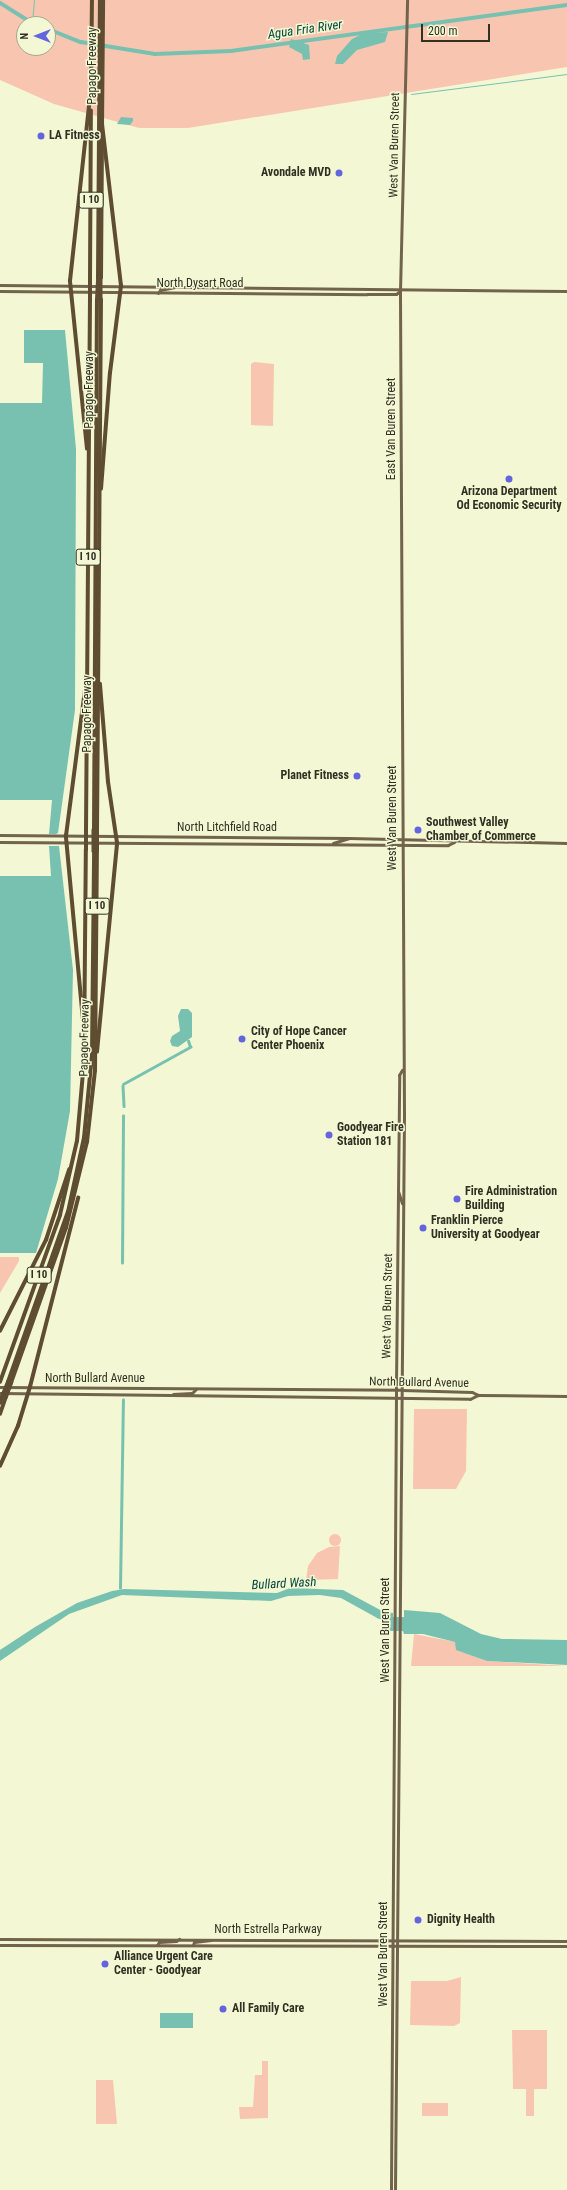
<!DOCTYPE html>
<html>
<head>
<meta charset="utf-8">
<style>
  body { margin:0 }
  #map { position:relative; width:567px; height:2190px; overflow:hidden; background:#f3f7d3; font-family:"Roboto Condensed",sans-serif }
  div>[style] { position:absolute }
  .green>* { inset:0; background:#f8c6b0; transform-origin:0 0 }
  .round { border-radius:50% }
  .water>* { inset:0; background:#78c1b1; transform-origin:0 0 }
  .stream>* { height:1px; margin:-0.5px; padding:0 0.5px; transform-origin:0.5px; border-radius:0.5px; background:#78c1b1 }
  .canal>* { height:2.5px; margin:-1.25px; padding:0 1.25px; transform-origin:1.25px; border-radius:1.25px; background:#78c1b1 }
  .river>* { height:4px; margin:-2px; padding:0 2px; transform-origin:2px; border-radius:2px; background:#78c1b1 }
  .major>* { height:3px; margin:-1.5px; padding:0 1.5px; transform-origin:1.5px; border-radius:1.5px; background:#72634c }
  .highway>* { height:3.5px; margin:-1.75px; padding:0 1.75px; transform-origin:1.75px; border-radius:1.75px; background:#5e4d31 }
  .highway-bridge>* { height:3.5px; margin:-1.75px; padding:0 1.75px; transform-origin:1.75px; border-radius:1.75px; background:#5e4d31 }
  .dots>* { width:11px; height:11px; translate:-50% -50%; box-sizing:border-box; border:2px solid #f3f7d3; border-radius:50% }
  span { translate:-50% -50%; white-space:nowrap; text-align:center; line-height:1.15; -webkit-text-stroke:3px #f3f7d3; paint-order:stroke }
  .shield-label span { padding:1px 3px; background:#f3f7d3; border:1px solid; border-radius:3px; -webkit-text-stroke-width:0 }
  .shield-label { font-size:11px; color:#303123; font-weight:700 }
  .street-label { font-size:12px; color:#303123 }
  .poi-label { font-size:12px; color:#303123; font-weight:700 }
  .left { translate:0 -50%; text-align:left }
  .right { translate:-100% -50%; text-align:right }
  .water-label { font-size:13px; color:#05483e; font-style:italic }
  .north { position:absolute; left:16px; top:16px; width:40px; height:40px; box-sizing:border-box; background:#f3f7d3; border:1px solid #a5a88d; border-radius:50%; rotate:270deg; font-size:11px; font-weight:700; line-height:16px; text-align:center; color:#303123 }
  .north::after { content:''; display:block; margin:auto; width:14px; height:18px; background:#6265de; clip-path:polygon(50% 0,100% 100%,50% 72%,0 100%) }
  .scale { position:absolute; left:421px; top:24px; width:69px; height:18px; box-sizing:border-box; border:2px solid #303123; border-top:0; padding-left:5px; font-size:12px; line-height:14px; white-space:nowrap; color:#303123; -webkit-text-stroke:3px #f3f7d3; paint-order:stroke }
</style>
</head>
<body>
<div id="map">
  <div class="green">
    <div style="clip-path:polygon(evenodd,0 0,567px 0,567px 67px,188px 128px,139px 128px,54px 104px,0 80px,0 0,24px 24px,48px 24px,48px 48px,24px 48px,24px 24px)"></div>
    <div style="clip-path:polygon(254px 362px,274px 364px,273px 426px,251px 425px,251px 364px)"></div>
    <div style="clip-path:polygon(0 1257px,19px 1257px,19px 1261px,0 1293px)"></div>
    <div style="clip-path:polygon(414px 1409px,467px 1409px,466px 1471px,456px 1489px,413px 1489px)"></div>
    <div class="round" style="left:329px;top:1534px;width:12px;height:12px"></div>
    <div style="clip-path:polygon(340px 1546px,338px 1579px,306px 1580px,308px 1566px,317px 1553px,329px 1547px)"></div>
    <div style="clip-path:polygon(414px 1634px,456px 1642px,469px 1654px,487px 1661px,567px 1666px,411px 1666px)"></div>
    <div style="clip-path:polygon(461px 1977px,460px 2023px,454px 2026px,410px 2025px,411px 1981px,447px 1981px)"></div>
    <div style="clip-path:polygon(512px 2030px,547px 2030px,547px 2089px,534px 2089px,534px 2116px,526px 2116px,526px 2089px,513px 2089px)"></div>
    <div style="clip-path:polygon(262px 2061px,268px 2061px,268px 2118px,240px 2119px,239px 2107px,253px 2107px,255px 2075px,262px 2075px)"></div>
    <div style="clip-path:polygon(96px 2080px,113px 2080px,117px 2124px,96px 2124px)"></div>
    <div style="left:422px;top:2103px;width:26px;height:13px"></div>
  </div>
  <div class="water">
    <div style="clip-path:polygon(388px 32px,385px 42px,357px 50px,343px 64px,335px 64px,337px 56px,352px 39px,364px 33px)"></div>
    <div style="clip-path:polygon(291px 39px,309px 45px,310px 59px,303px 60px,302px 54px,289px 47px)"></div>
    <div style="clip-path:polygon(121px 117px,133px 118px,133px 121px,130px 125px,117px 124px)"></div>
    <div style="clip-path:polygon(24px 330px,65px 330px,76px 449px,75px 710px,58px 833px,56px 834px,49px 834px,52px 800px,0 800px,0 403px,42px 403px,43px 363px,24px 363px)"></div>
    <div style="clip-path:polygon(49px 846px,59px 846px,73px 970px,70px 1111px,58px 1179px,36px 1253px,0 1253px,0 876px,51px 876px)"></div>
    <div style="clip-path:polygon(181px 1009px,188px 1009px,192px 1013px,192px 1037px,178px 1047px,172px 1046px,170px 1041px,172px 1036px,180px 1031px,178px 1016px)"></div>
    <div style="clip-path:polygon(290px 1588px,343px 1590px,384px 1612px,393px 1613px,393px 1617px,404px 1617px,404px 1610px,440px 1613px,481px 1634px,502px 1639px,567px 1640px,567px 1665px,487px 1661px,456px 1650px,455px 1642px,423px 1634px,404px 1634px,403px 1631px,387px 1631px,387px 1619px,379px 1619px,341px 1598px,320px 1595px,288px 1596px,271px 1601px,122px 1595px,69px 1614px,0 1661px,0 1650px,35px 1627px,77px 1603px,112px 1591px,124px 1589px,277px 1593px)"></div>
    <div style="left:160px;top:2013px;width:33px;height:15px"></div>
  </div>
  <div class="stream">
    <div style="left:32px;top:23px;width:23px;rotate:-85deg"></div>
    <div style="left:411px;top:94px;width:157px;rotate:-7.3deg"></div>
  </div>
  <div class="canal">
    <div style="left:123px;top:1084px;width:77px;rotate:-28.9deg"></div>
    <div style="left:190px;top:1047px;width:6px;rotate:-108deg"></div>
    <div style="left:123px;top:1086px;width:20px;rotate:87deg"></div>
    <div style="left:122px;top:1263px;width:147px;rotate:-89.6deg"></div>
    <div style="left:120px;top:1588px;width:188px;rotate:-89.1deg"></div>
  </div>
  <div class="river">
    <div style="left:0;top:3px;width:40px;rotate:32deg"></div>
    <div style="left:48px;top:29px;width:35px;rotate:22deg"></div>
    <div style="left:81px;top:42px;width:75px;rotate:9.2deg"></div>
    <div style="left:155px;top:54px;width:76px;rotate:-2.3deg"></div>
    <div style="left:231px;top:51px;width:339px;rotate:-7.8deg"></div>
  </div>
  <div class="major">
    <div style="left:0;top:285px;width:567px;rotate:0.61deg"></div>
    <div style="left:0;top:291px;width:367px;rotate:0.5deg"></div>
    <div style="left:367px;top:294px;width:29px"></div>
    <div style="left:396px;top:294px;width:5px;rotate:-37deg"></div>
    <div style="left:158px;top:293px;width:4px;rotate:-56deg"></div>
    <div style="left:160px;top:290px;width:15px;rotate:-11deg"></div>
    <div style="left:0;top:835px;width:349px;rotate:0.5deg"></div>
    <div style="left:349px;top:838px;width:218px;rotate:1.3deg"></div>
    <div style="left:0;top:842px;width:448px;rotate:0.4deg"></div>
    <div style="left:448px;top:845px;width:7px;rotate:-27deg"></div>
    <div style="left:333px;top:843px;width:17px;rotate:-17deg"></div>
    <div style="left:398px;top:1191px;width:13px;rotate:72deg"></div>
    <div style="left:0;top:1387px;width:402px;rotate:0.4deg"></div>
    <div style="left:402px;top:1390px;width:70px;rotate:1.6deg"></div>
    <div style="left:472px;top:1392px;width:7px;rotate:27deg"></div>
    <div style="left:478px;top:1395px;width:89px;rotate:0.6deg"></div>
    <div style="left:0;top:1393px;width:470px;rotate:0.7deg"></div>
    <div style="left:470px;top:1399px;width:9px;rotate:-27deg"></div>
    <div style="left:173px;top:1394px;width:19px;rotate:-3deg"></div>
    <div style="left:192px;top:1393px;width:6px;rotate:-45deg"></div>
    <div style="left:0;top:1939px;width:567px;rotate:0.2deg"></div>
    <div style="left:0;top:1945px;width:567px;rotate:0.1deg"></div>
    <div style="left:157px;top:1945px;width:4px;rotate:-56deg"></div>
    <div style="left:159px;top:1942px;width:17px;rotate:-3deg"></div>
    <div style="left:176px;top:1941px;width:4px;rotate:-34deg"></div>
    <div style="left:193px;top:1945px;width:3px;rotate:-72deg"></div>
    <div style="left:194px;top:1942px;width:17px;rotate:-7deg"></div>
    <div style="left:391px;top:2190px;width:805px;rotate:-89.64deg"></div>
    <div style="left:396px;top:1385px;width:310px;rotate:-89.4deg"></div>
    <div style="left:399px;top:1075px;width:6px;rotate:-59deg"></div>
    <div style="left:395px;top:2190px;width:1075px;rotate:-89.52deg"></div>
    <div style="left:404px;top:1115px;width:824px;rotate:-90.28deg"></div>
    <div style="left:400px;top:291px;width:291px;rotate:-88.6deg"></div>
  </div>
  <div class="highway">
    <div style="left:91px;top:91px;width:91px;rotate:-89.4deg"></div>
    <div style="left:102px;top:127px;width:127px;rotate:-89.5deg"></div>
    <div style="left:90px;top:278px;width:167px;rotate:-89.7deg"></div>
    <div style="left:98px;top:278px;width:278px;rotate:-89.6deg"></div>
    <div style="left:101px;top:278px;width:145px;rotate:-89.6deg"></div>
    <div style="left:87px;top:449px;width:169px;rotate:-95.8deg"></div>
    <div style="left:70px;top:281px;width:193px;rotate:-83.8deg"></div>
    <div style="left:101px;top:489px;width:116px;rotate:-85.6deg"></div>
    <div style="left:110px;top:373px;width:88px;rotate:-82.8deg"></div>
    <div style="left:121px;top:286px;width:162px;rotate:-96.7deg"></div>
    <div style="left:86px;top:830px;width:530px;rotate:-89.57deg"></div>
    <div style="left:94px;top:830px;width:530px;rotate:-89.68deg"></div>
    <div style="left:97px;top:830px;width:530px;rotate:-89.57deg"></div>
    <div style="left:83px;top:1021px;width:186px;rotate:-95.3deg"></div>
    <div style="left:66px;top:836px;width:156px;rotate:-82.6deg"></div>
    <div style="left:97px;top:1052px;width:210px;rotate:-84.5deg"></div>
    <div style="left:117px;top:843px;width:62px;rotate:-98.4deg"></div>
    <div style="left:108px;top:782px;width:98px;rotate:-94.7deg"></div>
    <div style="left:0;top:1331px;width:102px;rotate:-63.2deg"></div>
    <div style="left:46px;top:1240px;width:74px;rotate:-71.8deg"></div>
    <div style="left:0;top:1382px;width:177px;rotate:-70.2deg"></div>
    <div style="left:60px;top:1215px;width:76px;rotate:-77.1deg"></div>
    <div style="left:77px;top:1141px;width:80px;rotate:-85deg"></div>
    <div style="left:84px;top:1061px;width:211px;rotate:-89.5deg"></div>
    <div style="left:8px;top:1382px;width:180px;rotate:-70.6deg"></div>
    <div style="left:68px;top:1212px;width:76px;rotate:-77.8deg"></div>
    <div style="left:84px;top:1138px;width:83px;rotate:-84.5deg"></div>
    <div style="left:92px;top:1055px;width:204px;rotate:-89.4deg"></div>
    <div style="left:11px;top:1383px;width:164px;rotate:-70.5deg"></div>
    <div style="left:66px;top:1228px;width:89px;rotate:-76.3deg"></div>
    <div style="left:87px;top:1142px;width:71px;rotate:-83.6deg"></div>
    <div style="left:95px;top:1071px;width:220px;rotate:-89.5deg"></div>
    <div style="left:0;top:1403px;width:6px;rotate:-72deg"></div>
    <div style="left:0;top:1414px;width:18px;rotate:-71deg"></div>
    <div style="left:0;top:1466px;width:44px;rotate:-65.8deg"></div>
    <div style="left:18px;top:1426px;width:41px;rotate:-72.9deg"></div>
    <div style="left:30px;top:1387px;width:195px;rotate:-75.7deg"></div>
  </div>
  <div class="highway-bridge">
    <div style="left:101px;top:278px;width:22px;rotate:90deg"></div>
    <div style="left:90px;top:300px;width:22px;rotate:-90deg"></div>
    <div style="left:97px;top:300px;width:22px;rotate:-87deg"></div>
    <div style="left:94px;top:830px;width:21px;rotate:90deg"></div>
    <div style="left:86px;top:850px;width:20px;rotate:-90deg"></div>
    <div style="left:97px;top:851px;width:21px;rotate:-90deg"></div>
    <div style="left:2px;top:1397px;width:16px;rotate:-68deg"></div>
    <div style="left:6px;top:1397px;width:15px;rotate:-70deg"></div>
  </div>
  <div class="dots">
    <div style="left:41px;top:136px;background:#6265de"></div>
    <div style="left:339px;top:173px;background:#6265de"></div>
    <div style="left:509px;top:479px;background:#6265de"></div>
    <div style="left:357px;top:776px;background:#6265de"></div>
    <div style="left:418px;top:830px;background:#6265de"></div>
    <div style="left:242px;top:1039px;background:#6265de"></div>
    <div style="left:329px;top:1135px;background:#6265de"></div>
    <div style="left:457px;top:1199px;background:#6265de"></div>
    <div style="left:423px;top:1228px;background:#6265de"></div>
    <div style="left:418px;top:1920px;background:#6265de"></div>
    <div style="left:105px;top:1964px;background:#6265de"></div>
    <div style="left:223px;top:2009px;background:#6265de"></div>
  </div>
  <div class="shield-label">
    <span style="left:91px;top:200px">I 10</span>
    <span style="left:88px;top:557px">I 10</span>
    <span style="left:97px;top:906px">I 10</span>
    <span style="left:39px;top:1275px">I 10</span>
  </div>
  <div class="street-label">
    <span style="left:93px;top:66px;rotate:-90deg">Papago Freeway</span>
    <span style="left:395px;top:145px;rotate:-89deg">West Van Buren Street</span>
    <span style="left:200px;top:284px">North Dysart Road</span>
    <span style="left:90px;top:390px;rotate:-90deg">Papago Freeway</span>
    <span style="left:392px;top:429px;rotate:-90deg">East Van Buren Street</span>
    <span style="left:88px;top:714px;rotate:-90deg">Papago Freeway</span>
    <span style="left:393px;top:818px;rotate:-90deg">West Van Buren Street</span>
    <span style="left:227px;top:828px">North Litchfield Road</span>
    <span style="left:85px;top:1038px;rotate:-89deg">Papago Freeway</span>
    <span style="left:388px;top:1306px;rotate:-89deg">West Van Buren Street</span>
    <span style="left:95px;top:1379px">North Bullard Avenue</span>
    <span style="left:419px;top:1383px;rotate:1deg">North Bullard Avenue</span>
    <span style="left:386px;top:1630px;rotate:-90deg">West Van Buren Street</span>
    <span style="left:268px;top:1930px">North Estrella Parkway</span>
    <span style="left:384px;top:1954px;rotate:-90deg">West Van Buren Street</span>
  </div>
  <div class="poi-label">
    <span class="left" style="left:49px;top:136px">LA Fitness</span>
    <span class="right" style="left:331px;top:173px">Avondale MVD</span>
    <span style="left:509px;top:499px">Arizona Department<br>Od Economic Security</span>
    <span class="right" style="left:349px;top:776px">Planet Fitness</span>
    <span class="left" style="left:426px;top:830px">Southwest Valley<br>Chamber of Commerce</span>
    <span class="left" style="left:251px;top:1039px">City of Hope Cancer<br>Center Phoenix</span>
    <span class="left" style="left:337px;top:1135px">Goodyear Fire<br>Station 181</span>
    <span class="left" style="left:465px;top:1199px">Fire Administration<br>Building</span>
    <span class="left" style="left:431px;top:1228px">Franklin Pierce<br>University at Goodyear</span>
    <span class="left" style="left:427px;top:1920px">Dignity Health</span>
    <span class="left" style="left:114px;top:1964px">Alliance Urgent Care<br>Center - Goodyear</span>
    <span class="left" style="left:232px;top:2009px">All Family Care</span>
  </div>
  <div class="water-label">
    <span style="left:305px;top:30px;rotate:-8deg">Agua Fria River</span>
    <span style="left:284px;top:1584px;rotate:-3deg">Bullard Wash</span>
  </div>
  <div class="north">N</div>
  <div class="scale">200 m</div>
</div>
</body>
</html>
